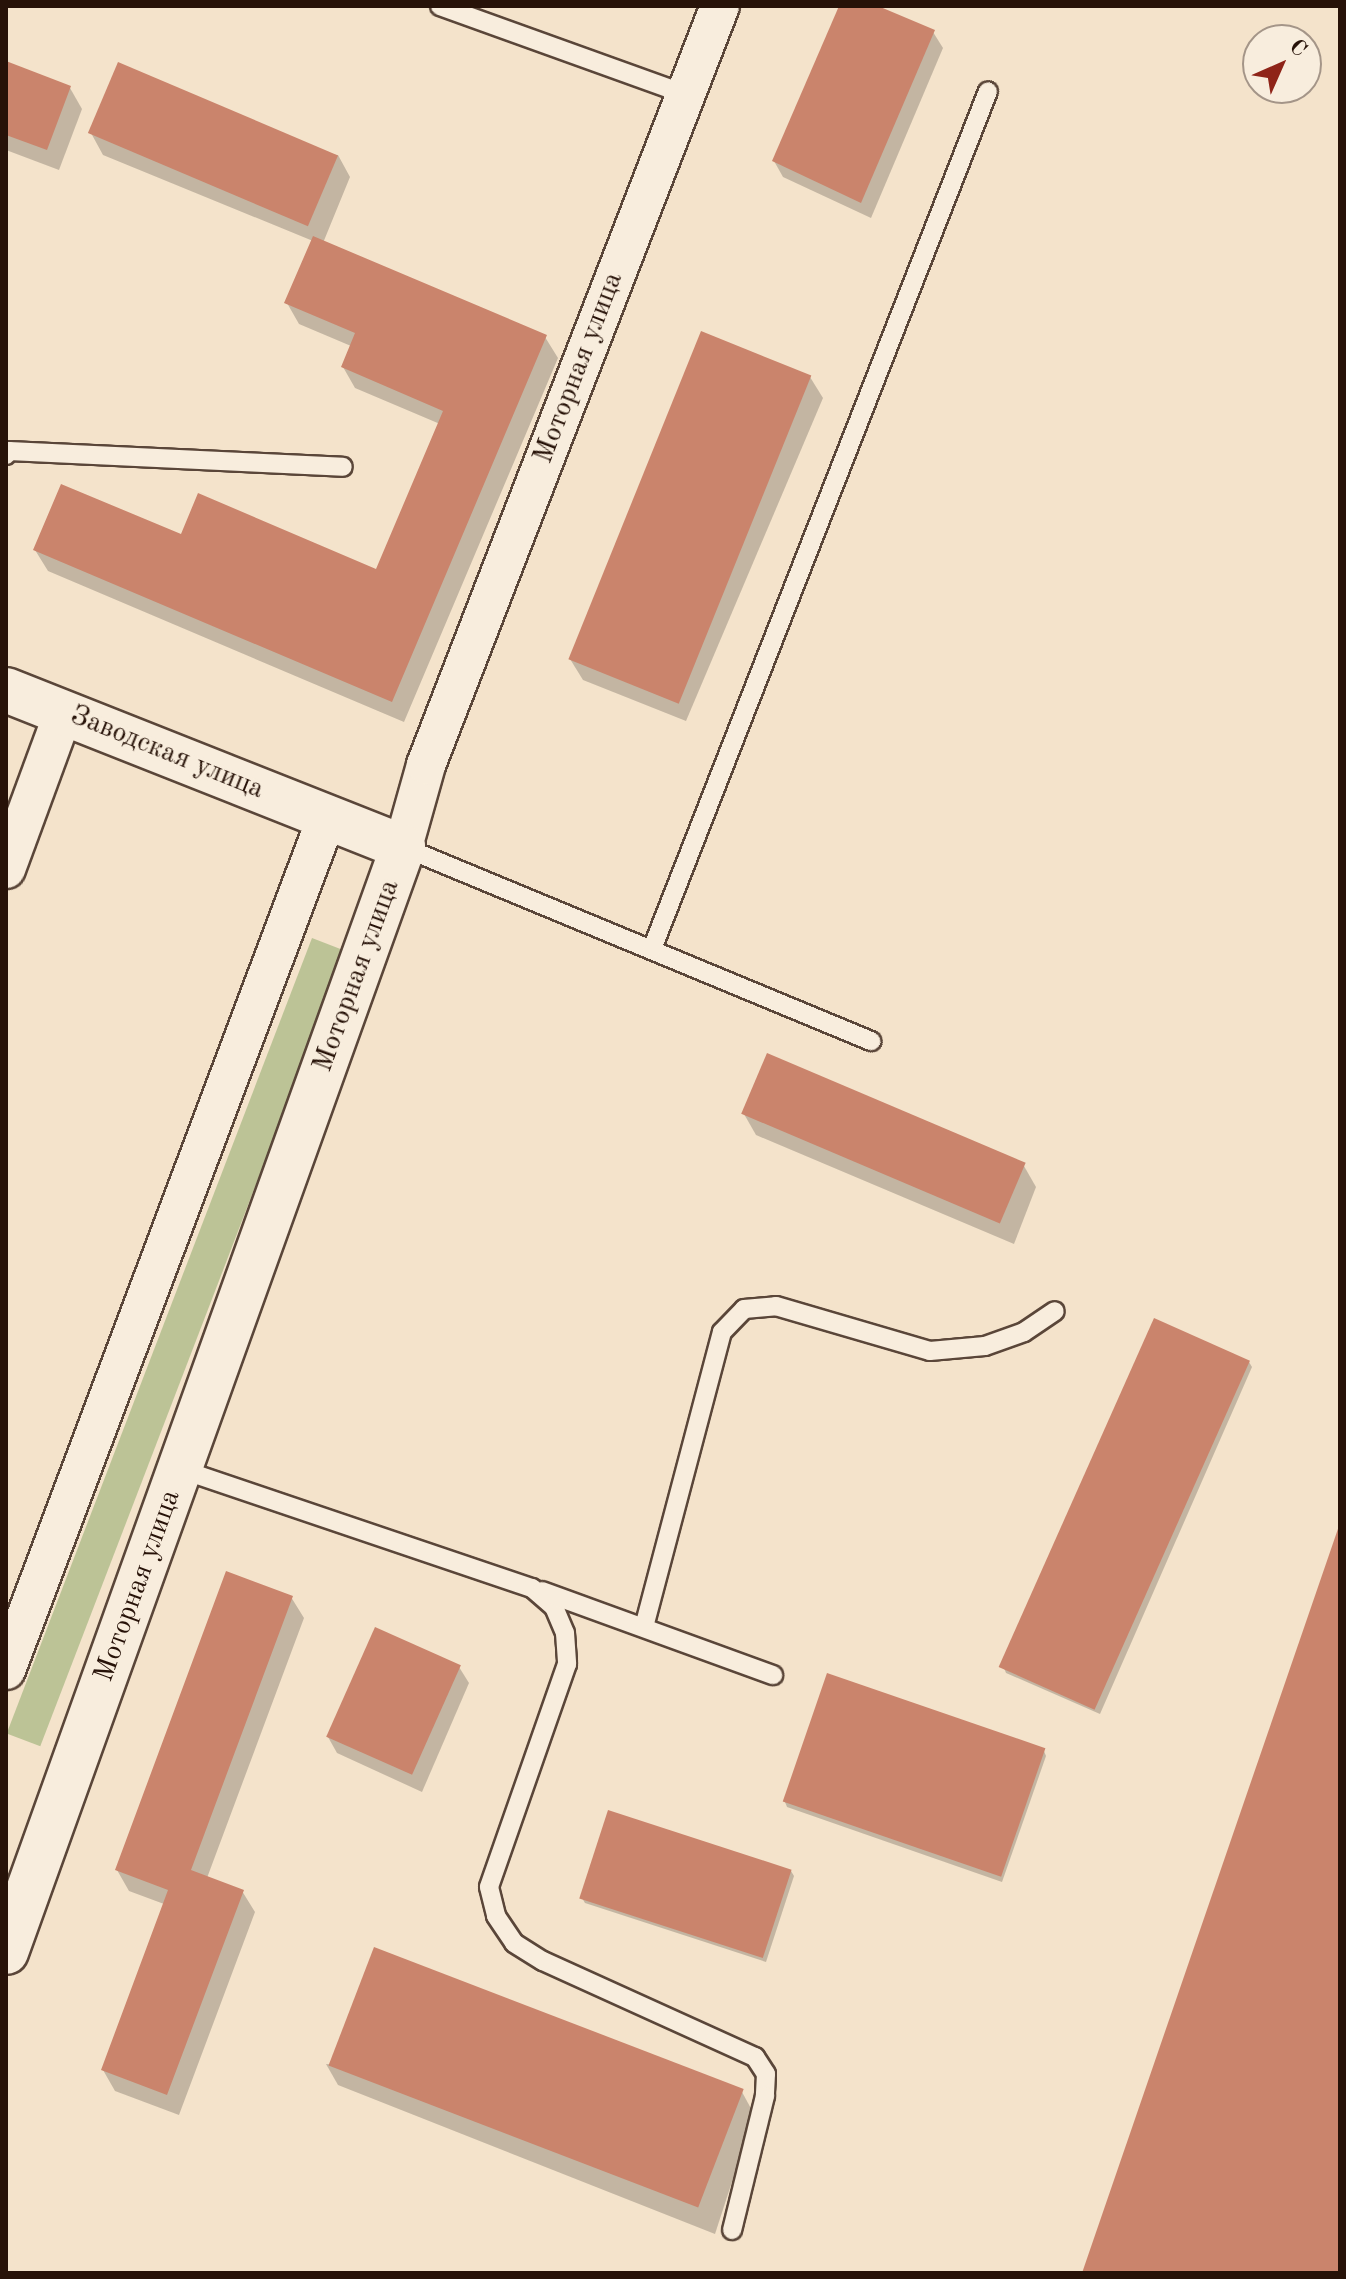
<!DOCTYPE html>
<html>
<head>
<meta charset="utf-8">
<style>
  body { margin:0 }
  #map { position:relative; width:1346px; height:2279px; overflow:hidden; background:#f4e3cb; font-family:"Old Standard TT",serif }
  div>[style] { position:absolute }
  .green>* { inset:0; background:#bcc396; transform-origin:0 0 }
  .shadow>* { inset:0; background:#0003 }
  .building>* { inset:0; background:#ca846c; transform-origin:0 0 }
  .roads { filter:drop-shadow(2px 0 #5a4639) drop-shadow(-2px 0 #5a4639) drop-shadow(0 2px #5a4639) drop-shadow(0 -2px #5a4639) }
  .service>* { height:18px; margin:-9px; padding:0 9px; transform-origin:9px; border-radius:9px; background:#f8eddd }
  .minor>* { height:38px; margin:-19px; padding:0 19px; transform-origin:19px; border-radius:19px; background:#f8eddd }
  .tertiary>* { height:44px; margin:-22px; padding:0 22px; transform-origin:22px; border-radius:22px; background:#f8eddd }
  span { translate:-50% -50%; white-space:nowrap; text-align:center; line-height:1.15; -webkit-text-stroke:6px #f8eddd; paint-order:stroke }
  .street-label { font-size:28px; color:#271208 }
  .frame { position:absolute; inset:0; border:8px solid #271208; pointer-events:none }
  .north { position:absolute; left:1242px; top:24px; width:80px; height:80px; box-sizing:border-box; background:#f8eddd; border:2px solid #a49588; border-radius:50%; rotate:45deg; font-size:22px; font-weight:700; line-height:32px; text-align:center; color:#271208 }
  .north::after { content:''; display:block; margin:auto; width:28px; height:36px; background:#8f2418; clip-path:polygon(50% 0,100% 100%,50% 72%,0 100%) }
</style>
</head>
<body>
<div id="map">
  <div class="green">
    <div style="left:312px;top:938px;width:36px;height:852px;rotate:21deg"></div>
  </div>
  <div class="shadow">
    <div style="clip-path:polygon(841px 6px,873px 6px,933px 32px,943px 48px,871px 218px,783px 177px,774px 161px)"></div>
    <div style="clip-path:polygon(6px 63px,70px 88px,82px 109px,59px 170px,6px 150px)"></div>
    <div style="clip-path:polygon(91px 133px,338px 155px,350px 177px,323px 243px,545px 337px,558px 358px,404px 722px,48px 571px,35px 550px,182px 537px,377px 572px,440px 424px,355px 388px,343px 367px,351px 346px,299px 324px,287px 303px,313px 241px,103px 155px)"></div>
    <div style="clip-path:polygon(810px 377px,823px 398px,686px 721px,583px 680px,570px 659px)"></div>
    <div style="clip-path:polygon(744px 1114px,1024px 1166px,1036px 1187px,1014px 1244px,756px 1135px)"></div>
    <div style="clip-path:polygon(1249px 1362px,1252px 1367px,1100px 1714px,1006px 1673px,1004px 1668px)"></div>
    <div style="clip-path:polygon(291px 1597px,304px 1618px,207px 1878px,242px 1891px,255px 1912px,179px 2115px,115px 2091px,103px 2070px,164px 1904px,129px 1891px,117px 1870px)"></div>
    <div style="clip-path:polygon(459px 1667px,469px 1683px,422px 1792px,337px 1753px,328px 1737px)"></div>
    <div style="clip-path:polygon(1044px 1751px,1046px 1756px,1002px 1882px,787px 1807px,785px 1802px)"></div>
    <div style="clip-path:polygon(791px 1871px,794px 1876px,766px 1962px,585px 1903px,582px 1898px)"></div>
    <div style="clip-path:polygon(326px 2064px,742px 2092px,754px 2114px,715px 2234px,338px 2085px)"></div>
  </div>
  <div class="building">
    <div style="clip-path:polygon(839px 6px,878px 6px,935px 30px,861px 203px,772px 161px)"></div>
    <div style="clip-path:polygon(6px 61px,71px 86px,47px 150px,6px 135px)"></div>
    <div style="left:118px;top:62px;width:239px;height:77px;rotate:23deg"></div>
    <div style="clip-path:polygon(313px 236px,547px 335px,392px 702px,33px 550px,61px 484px,181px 534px,198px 493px,376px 569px,443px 411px,341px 367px,355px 333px,284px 303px)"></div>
    <div style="left:701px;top:331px;width:119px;height:354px;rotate:22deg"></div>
    <div style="left:767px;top:1053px;width:281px;height:66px;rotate:23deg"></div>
    <div style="left:1154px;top:1318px;width:105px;height:382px;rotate:24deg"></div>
    <div style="clip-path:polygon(1340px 1523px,1340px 2273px,1082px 2273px)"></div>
    <div style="clip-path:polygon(226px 1571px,293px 1596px,191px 1870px,244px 1890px,167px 2095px,101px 2070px,168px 1890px,115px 1870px)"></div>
    <div style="left:375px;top:1627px;width:94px;height:120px;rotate:24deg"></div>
    <div style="left:827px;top:1673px;width:231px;height:136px;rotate:19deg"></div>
    <div style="left:608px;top:1810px;width:193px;height:93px;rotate:18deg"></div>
    <div style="left:374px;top:1947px;width:396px;height:127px;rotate:21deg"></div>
  </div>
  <div class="roads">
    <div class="service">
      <div style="left:440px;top:6px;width:259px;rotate:19.8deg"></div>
      <div style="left:6px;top:455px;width:5px;rotate:-53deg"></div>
      <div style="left:9px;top:451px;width:334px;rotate:2.7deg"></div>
      <div style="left:403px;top:847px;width:507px;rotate:22.52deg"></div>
      <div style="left:652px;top:949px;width:921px;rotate:-68.61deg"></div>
      <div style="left:180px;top:1469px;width:372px;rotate:18.7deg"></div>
      <div style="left:532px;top:1588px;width:29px;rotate:41deg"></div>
      <div style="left:554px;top:1607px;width:28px;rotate:67deg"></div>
      <div style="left:565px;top:1633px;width:31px;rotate:86deg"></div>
      <div style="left:567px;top:1664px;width:236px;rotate:109.3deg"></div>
      <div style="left:489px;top:1887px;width:30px;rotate:76deg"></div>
      <div style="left:496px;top:1916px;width:32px;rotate:56deg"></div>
      <div style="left:514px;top:1943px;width:34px;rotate:32deg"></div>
      <div style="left:543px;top:1961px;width:233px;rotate:24.4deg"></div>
      <div style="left:755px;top:2057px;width:20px;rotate:57deg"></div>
      <div style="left:766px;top:2074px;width:22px;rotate:93deg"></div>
      <div style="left:765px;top:2096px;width:138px;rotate:103.8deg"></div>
      <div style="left:542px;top:1591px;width:246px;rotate:20deg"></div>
      <div style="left:644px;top:1627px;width:305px;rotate:-75.2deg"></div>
      <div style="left:722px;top:1332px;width:32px;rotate:-46deg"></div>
      <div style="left:744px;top:1309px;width:32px;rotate:-5deg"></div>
      <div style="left:776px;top:1306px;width:160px;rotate:16.3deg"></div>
      <div style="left:930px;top:1351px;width:55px;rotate:-5.2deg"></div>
      <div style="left:985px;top:1346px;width:41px;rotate:-19.7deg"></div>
      <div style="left:1024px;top:1332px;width:37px;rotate:-34deg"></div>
    </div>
    <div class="minor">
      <div style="left:403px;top:847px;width:85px;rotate:-74.3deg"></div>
      <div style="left:426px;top:765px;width:814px;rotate:-68.83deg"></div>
      <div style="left:6px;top:869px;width:168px;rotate:-69.8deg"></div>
      <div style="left:6px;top:1670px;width:911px;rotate:-69.38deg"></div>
    </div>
    <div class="tertiary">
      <div style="left:6px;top:690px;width:427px;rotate:21.6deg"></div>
      <div style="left:403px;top:847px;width:1174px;rotate:109.76deg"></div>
    </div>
  </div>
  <div class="street-label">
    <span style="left:579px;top:368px;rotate:-69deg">Моторная улица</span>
    <span style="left:167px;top:753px;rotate:22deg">Заводская улица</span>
    <span style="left:357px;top:976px;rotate:-70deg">Моторная улица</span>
    <span style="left:138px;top:1586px;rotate:-70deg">Моторная улица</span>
  </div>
  <div class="frame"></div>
  <div class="north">С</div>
</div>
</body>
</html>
